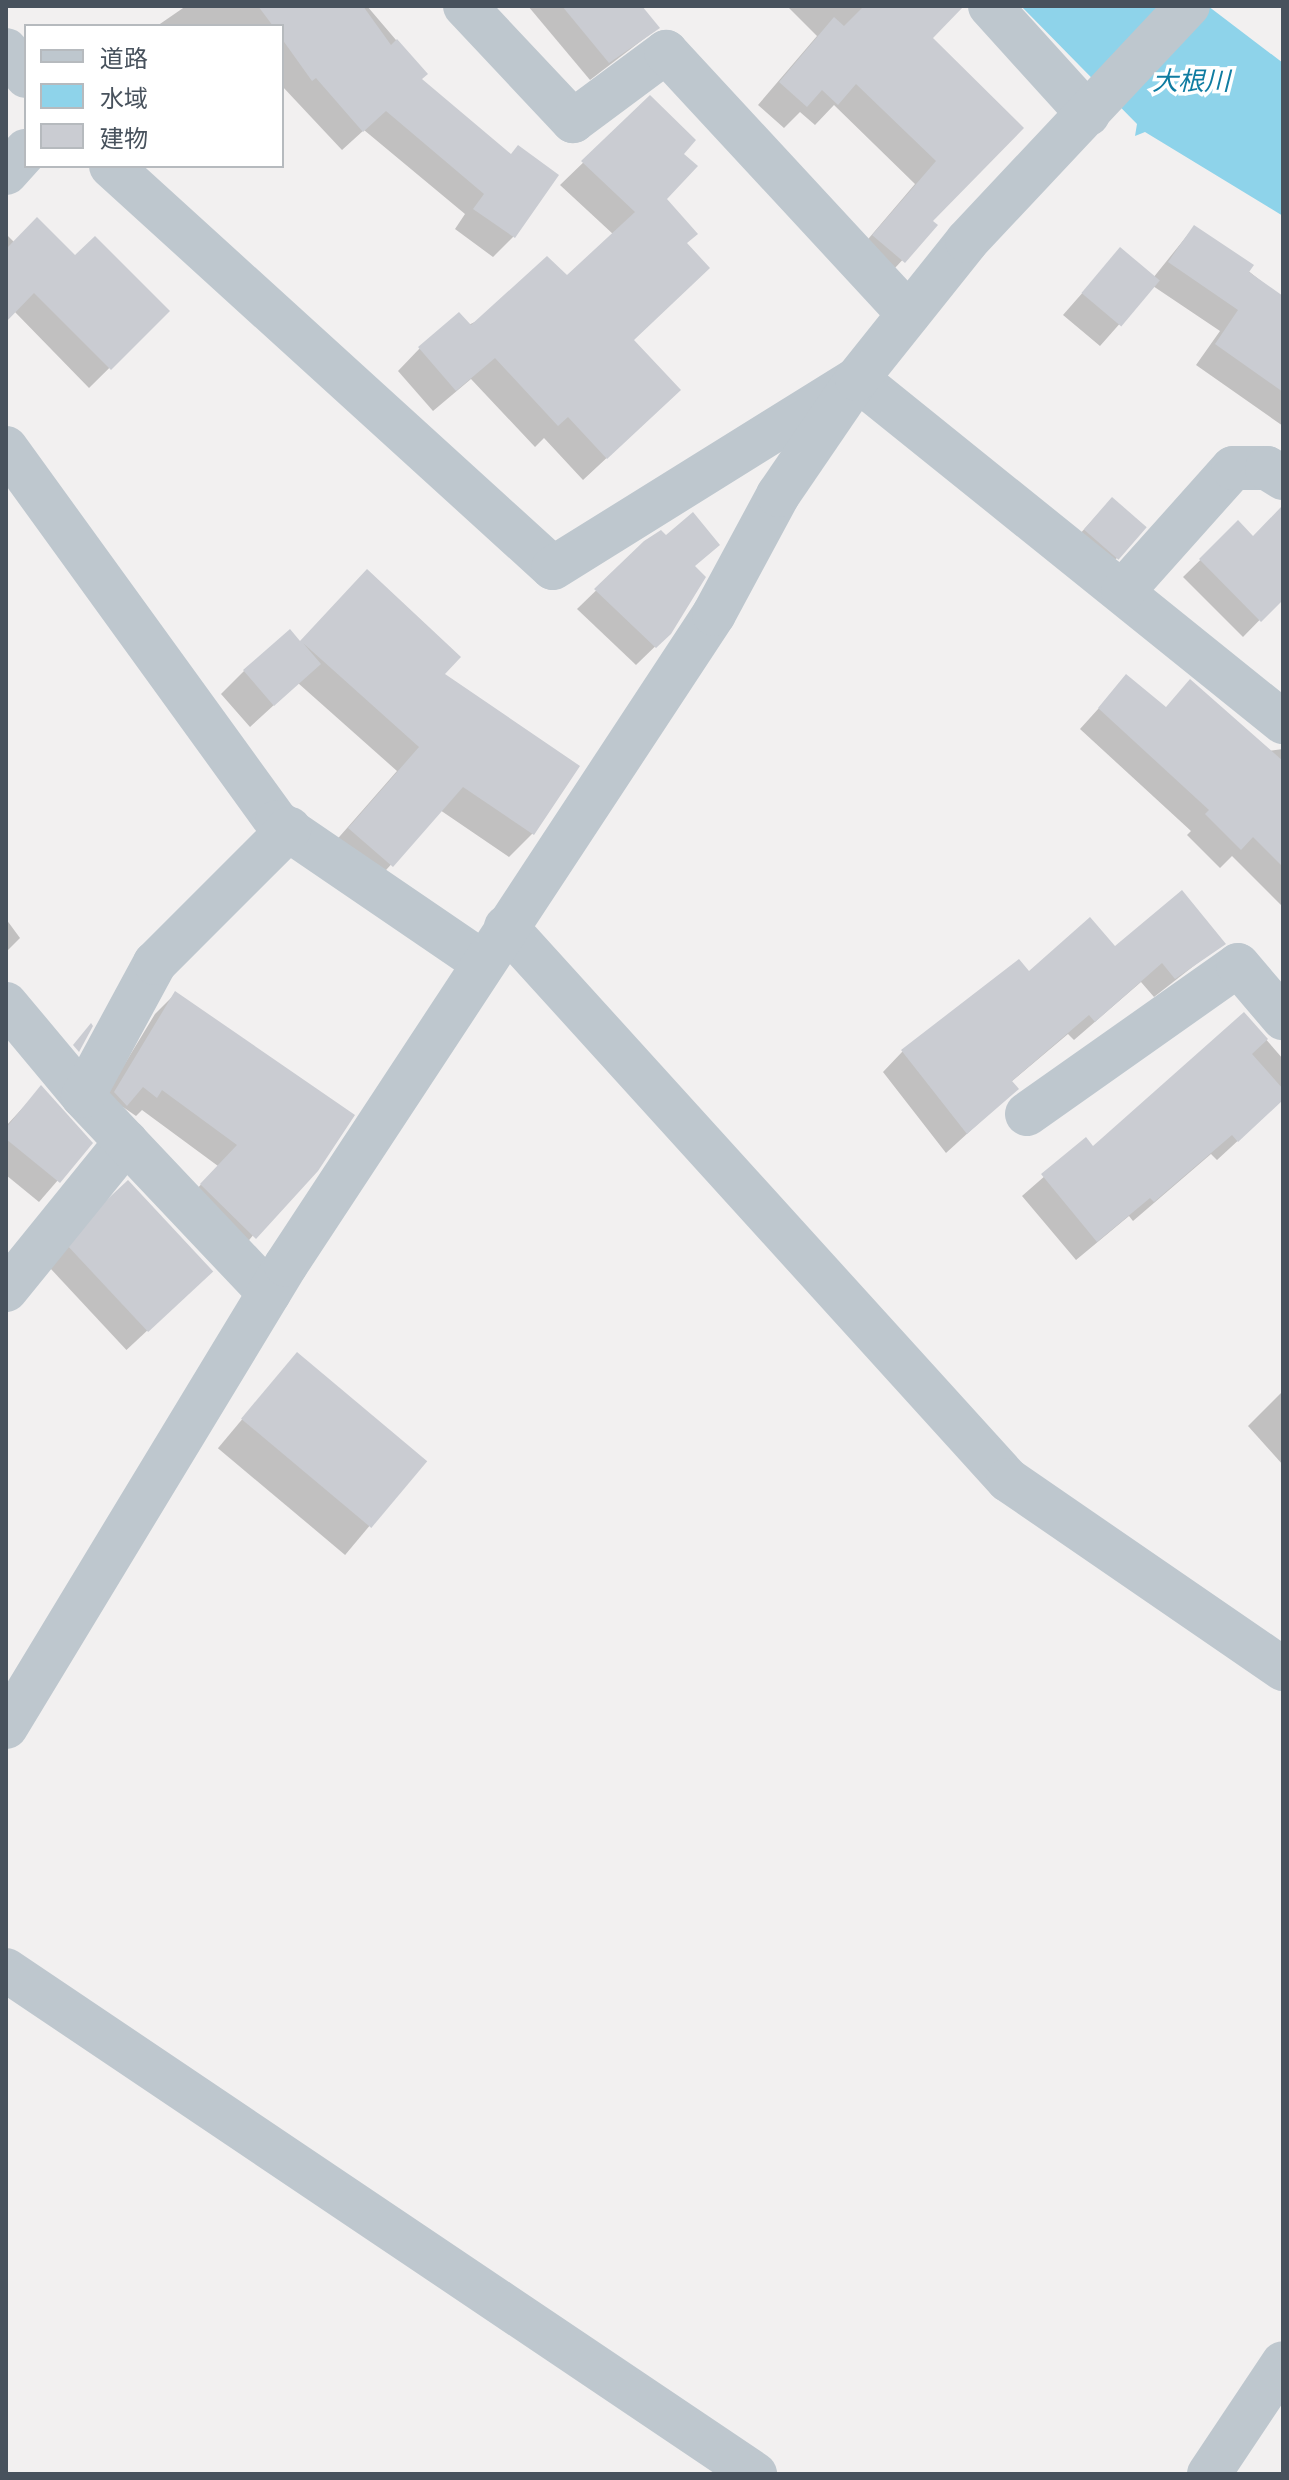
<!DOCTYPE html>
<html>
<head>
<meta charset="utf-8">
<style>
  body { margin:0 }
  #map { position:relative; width:1289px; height:2480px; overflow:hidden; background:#f2f0f0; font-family:Barlow,"Noto Sans JP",sans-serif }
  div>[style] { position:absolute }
  .water>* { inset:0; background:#8ed3ea }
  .shadow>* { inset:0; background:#0003; transform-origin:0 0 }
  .building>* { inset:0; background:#caccd2; transform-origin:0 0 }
  .minor>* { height:44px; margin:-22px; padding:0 22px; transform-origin:22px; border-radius:22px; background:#bec7ce }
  span { translate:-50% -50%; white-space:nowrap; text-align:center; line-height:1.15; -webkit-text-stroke:7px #fff; paint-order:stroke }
  .water-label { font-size:26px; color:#0f7ca1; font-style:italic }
  .frame { position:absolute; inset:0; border:8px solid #48525d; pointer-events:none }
  .legend { position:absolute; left:24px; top:24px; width:260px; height:144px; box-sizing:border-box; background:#fff; border:2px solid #b6babe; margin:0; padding:10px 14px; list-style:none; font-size:24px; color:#48525d }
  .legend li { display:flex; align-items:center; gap:16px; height:40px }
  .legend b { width:40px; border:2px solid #b6babe }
</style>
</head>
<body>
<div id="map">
  <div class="water">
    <div style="clip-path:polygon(1021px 6px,1208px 6px,1283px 63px,1283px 216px,1145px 132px,1135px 136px,1137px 124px)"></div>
  </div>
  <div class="shadow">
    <div style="clip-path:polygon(186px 6px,367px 6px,425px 74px,419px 80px,509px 156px,513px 237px,493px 257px,455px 229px,465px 214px,364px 130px,342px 150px,282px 86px,282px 26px,157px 26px)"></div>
    <div style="clip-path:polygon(528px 6px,640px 6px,658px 28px,590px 80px)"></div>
    <div style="clip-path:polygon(787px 6px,934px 6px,930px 38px,1022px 128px,930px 221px,935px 225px,881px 283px,852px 258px,915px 184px,834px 105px,815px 125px,800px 112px,784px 128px,758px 105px,817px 36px)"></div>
    <div style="clip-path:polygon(650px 98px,682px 154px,664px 199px,685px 244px,632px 340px,656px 412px,583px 480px,544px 438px,535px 447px,471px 379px,433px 411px,398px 371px,420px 348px,567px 278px,614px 235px,560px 185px)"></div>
    <div style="clip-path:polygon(1194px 227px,1283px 299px,1283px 426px,1196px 365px,1220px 331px,1153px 286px,1100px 346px,1063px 315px,1120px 250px,1153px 278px)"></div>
    <div style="clip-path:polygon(6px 234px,15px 243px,167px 311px,89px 388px,14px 311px,6px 319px)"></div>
    <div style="clip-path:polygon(1112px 499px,1118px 557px,1098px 576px,1065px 550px)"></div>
    <div style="clip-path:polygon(1283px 508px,1283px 596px,1243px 637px,1183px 577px,1238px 523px,1253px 539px)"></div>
    <div style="clip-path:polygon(665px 537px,694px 567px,670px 632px,636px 665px,577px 609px,645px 543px)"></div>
    <div style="clip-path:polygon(344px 595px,533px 833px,509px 857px,440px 810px,369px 889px,326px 852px,397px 771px,298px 683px,250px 727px,221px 694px,244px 671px,300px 643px)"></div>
    <div style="clip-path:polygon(1127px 677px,1165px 709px,1269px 751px,1283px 749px,1283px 907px,1232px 856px,1220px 868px,1187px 835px,1191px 831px,1080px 729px)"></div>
    <div style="clip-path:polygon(6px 919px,20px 938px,6px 952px)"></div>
    <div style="clip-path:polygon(1223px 943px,1154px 997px,1141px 982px,1074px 1040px,1068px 1034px,1011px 1082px,1016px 1089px,946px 1153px,883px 1072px,902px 1052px,1029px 973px,1115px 949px)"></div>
    <div style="clip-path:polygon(175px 994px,352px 1116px,235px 1257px,182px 1205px,218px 1166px,142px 1110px,136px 1116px,123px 1107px,95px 1113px,155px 1014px)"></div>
    <div style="clip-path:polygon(1244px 1014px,1283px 1059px,1283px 1099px,1217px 1160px,1211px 1154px,1133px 1221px,1129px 1216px,1076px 1260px,1022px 1196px,1086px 1140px,1093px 1148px)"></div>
    <div style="clip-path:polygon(41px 1088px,90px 1143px,39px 1202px,6px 1175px,6px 1126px)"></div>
    <div style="left:128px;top:1183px;width:121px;height:115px;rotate:47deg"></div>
    <div style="left:297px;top:1354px;width:166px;height:123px;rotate:40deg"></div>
    <div style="clip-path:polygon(1283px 1391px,1283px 1465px,1248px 1426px)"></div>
  </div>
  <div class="building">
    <div style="clip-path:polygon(258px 6px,363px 6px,391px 45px,397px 39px,428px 74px,422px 79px,511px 154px,518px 145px,559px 175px,515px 238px,473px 209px,484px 194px,386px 111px,363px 132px,316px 78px,312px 81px,282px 39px,282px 26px,273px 26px)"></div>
    <div style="clip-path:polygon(562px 6px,642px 6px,660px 28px,609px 63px)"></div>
    <div style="clip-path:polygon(864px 6px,964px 6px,933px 38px,1024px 128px,933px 221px,938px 225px,905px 263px,872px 235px,936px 161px,856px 84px,838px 105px,822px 90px,807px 107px,779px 82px,834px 17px,844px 26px)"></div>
    <div style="clip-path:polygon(650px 95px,696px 140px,684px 154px,698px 166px,667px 199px,698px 234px,687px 243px,710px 268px,634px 340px,681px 390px,607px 459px,568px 417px,558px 426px,495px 358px,456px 391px,418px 347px,459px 312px,471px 325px,547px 256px,567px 275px,635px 212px,581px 161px)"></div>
    <div style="clip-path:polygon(37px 217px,75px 255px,95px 236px,170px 311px,111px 370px,34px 293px,6px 322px,6px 249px)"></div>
    <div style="clip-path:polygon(1194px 225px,1254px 265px,1249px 272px,1283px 296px,1283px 392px,1215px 344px,1238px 310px,1168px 262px)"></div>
    <div style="left:1120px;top:247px;width:52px;height:60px;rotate:40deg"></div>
    <div style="left:1112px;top:497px;width:46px;height:43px;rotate:41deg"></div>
    <div style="clip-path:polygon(1283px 505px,1283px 600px,1261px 622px,1199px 559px,1238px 520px,1253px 536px)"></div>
    <div style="clip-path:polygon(693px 512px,720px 545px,695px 566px,706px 577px,671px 634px,656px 648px,594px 589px,644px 541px,661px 530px,666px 535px)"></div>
    <div style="clip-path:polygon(367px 569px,461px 657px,445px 674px,580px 766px,534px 835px,463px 787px,393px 867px,348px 828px,419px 747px,303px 643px,321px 664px,274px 706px,243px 670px,290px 629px,300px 641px)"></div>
    <div style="clip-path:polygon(1126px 674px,1166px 707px,1190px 679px,1283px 761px,1283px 867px,1253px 837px,1241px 850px,1205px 814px,1209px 810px,1098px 708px)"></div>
    <div style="clip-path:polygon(1182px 890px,1226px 944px,1175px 979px,1162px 963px,1095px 1022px,1089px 1015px,1012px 1081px,1019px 1089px,967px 1134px,901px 1050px,1019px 959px,1029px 971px,1090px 917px,1115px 946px)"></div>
    <div style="clip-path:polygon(175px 991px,355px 1115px,318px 1171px,256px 1239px,200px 1184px,237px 1145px,162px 1090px,157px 1098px,143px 1087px,127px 1106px,114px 1092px)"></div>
    <div style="clip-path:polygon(1244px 1012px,1268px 1039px,1252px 1054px,1283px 1089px,1283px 1100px,1238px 1142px,1232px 1135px,1154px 1202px,1150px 1198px,1097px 1242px,1041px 1174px,1086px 1137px,1093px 1146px)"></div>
    <div style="clip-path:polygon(91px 1023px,93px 1026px,79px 1052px,73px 1045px)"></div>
    <div style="clip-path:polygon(41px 1085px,93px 1143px,60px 1183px,6px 1139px,6px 1128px)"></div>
    <div style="left:128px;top:1180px;width:125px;height:89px;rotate:47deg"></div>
    <div style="left:297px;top:1352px;width:170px;height:87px;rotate:40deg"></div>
  </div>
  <div class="minor">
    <div style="left:465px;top:6px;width:158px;rotate:46.8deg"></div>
    <div style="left:573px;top:121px;width:116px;rotate:-36.6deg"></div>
    <div style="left:666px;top:52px;width:357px;rotate:47.2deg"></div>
    <div style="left:990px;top:6px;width:146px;rotate:47.8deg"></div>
    <div style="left:6px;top:50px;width:33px;rotate:52deg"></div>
    <div style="left:111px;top:166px;width:597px;rotate:42.29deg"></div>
    <div style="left:553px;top:568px;width:358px;rotate:-31.9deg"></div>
    <div style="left:857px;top:379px;width:547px;rotate:38.84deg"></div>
    <div style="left:6px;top:173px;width:30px;rotate:-48deg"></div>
    <div style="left:6px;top:448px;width:462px;rotate:54.1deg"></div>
    <div style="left:277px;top:822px;width:248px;rotate:34.3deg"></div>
    <div style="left:1123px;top:591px;width:165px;rotate:-48.2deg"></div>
    <div style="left:1233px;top:468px;width:34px"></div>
    <div style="left:1267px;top:468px;width:19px;rotate:32deg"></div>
    <div style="left:506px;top:927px;width:747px;rotate:47.77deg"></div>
    <div style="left:1008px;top:1480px;width:334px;rotate:34.5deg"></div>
    <div style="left:6px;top:1004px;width:120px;rotate:50.1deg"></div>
    <div style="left:1027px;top:1114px;width:258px;rotate:-35.2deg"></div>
    <div style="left:1238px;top:965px;width:70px;rotate:49.7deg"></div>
    <div style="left:6px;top:1290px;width:191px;rotate:-51deg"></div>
    <div style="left:269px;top:1293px;width:271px;rotate:-133.4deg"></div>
    <div style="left:83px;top:1096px;width:151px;rotate:-61.6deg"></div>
    <div style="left:155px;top:963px;width:190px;rotate:-45deg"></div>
    <div style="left:6px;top:1727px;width:540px;rotate:-58.78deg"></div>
    <div style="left:286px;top:1265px;width:779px;rotate:-56.68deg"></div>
    <div style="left:714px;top:614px;width:135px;rotate:-61.7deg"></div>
    <div style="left:778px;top:495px;width:140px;rotate:-55.7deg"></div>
    <div style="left:857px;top:379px;width:176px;rotate:-51.4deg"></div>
    <div style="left:967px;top:241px;width:323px;rotate:-46.8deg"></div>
    <div style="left:6px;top:1970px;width:903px;rotate:33.94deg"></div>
    <div style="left:1209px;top:2474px;width:133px;rotate:-56.3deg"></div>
  </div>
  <div class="water-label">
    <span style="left:1191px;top:80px">大根川</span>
  </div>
  <div class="frame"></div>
  <ul class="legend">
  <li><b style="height:10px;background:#bec7ce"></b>道路</li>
  <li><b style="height:22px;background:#8ed3ea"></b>水域</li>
  <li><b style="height:22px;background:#caccd2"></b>建物</li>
  </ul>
</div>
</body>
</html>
